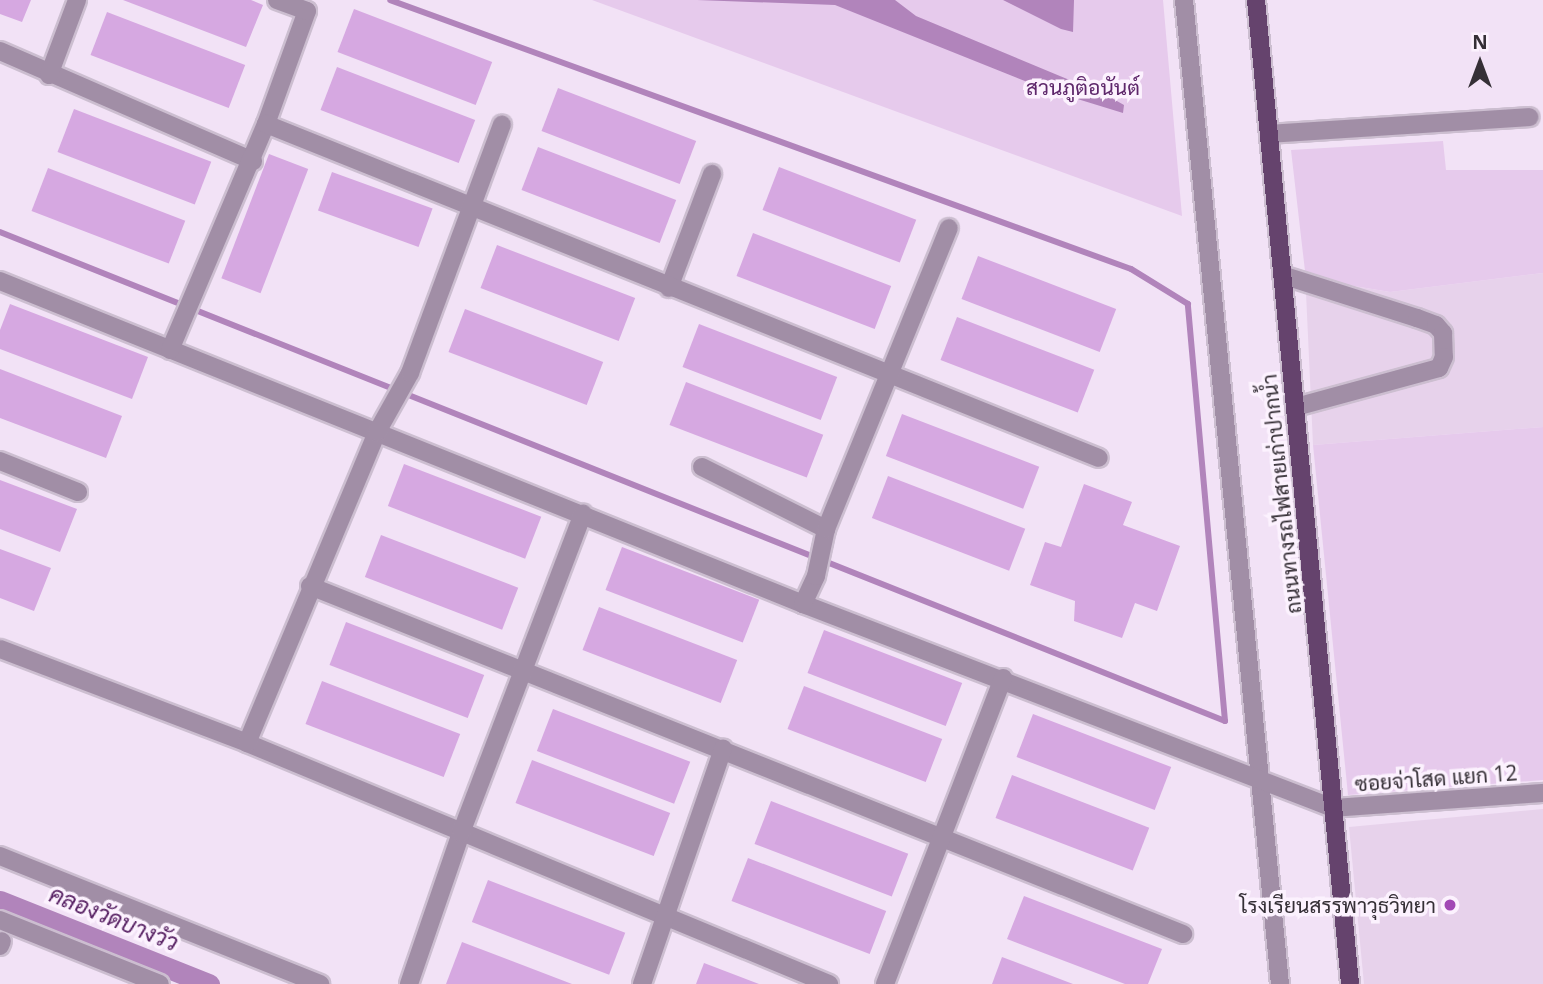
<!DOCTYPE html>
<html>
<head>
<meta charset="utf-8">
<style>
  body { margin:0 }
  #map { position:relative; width:1543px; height:984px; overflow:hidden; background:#f2e2f6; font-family:"Open Sans",Sarabun,sans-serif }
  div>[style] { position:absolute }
  .built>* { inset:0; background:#e7d2eb }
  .green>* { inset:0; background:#e6caec }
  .water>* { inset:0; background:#b184bb }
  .stream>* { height:6px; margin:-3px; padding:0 3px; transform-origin:3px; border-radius:3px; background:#b184bb }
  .canal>* { height:21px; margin:-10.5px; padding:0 10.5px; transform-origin:10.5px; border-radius:10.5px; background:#b184bb }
  .building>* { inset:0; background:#d6a8e1; transform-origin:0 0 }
  .roads { filter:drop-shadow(2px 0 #ccbed0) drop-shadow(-2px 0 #ccbed0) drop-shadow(0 2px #ccbed0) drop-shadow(0 -2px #ccbed0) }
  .minor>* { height:18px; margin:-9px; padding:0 9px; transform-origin:9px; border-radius:9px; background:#a18ea6 }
  .major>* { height:18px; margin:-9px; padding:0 9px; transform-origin:9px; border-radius:9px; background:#65436d }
  .dots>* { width:19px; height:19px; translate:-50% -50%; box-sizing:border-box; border:4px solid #fcf2fe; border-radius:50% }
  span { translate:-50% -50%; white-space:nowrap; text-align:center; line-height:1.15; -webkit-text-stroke:7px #fcf2fe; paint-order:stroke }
  .park-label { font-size:21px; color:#5e276b }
  .street-label { font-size:21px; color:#352f36 }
  .poi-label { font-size:21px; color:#352f36 }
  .right { translate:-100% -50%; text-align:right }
  .water-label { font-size:23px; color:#551e61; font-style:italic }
  .north { position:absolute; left:1445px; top:28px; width:70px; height:70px; -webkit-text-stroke:5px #fcf2fe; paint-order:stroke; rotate:0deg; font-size:19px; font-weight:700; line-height:28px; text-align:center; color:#352f36 }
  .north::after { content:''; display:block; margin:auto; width:24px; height:32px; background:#352f36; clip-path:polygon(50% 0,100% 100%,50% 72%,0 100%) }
</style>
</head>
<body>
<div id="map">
  <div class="built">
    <div style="clip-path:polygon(1305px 271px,1336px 283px,1390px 292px,1543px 273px,1543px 427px,1313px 445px)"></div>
    <div style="clip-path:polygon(1543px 809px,1543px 984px,1364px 984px,1349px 827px)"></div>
  </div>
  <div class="green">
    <div style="clip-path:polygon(592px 0,1163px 0,1182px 216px,963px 136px)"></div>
    <div style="clip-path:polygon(1443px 141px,1446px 170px,1543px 170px,1543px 273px,1390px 292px,1336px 283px,1305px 271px,1291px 150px)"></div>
    <div style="clip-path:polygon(1543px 427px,1543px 780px,1348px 795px,1313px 445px)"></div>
  </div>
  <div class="water">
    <div style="clip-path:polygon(697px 0,895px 0,916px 16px,1108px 96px,1124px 105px,1123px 113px,1045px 89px,835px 5px)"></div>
    <div style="clip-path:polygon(1003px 0,1074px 0,1073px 32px,1061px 29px)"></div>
  </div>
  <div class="stream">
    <div style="left:0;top:232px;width:1319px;rotate:21.76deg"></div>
    <div style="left:1225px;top:721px;width:419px;rotate:-95.1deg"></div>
    <div style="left:1188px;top:304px;width:67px;rotate:-148.4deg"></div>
    <div style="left:1131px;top:269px;width:788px;rotate:-160.05deg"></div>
  </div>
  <div class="canal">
    <div style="left:0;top:901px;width:225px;rotate:21.7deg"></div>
  </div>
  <div class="building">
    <div style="clip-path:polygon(0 0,31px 0,22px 22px,0 14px)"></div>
    <div style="clip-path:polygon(123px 0,251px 0,263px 5px,246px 47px)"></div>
    <div style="left:354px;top:9px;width:148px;height:46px;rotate:21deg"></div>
    <div style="left:107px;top:12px;width:148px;height:46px;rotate:21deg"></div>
    <div style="left:337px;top:67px;width:148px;height:46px;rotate:21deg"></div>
    <div style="left:558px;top:88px;width:148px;height:46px;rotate:21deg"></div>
    <div style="left:74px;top:109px;width:147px;height:46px;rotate:21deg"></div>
    <div style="left:538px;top:147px;width:148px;height:46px;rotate:21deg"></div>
    <div style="left:269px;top:154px;width:42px;height:133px;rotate:21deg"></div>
    <div style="left:779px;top:167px;width:147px;height:46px;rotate:21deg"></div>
    <div style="left:48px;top:168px;width:147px;height:46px;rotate:21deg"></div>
    <div style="left:332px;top:172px;width:107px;height:41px;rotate:20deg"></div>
    <div style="left:753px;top:233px;width:148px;height:46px;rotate:21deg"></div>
    <div style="left:497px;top:245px;width:148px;height:46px;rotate:21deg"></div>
    <div style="left:978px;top:256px;width:148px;height:46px;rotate:21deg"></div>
    <div style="clip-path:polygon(10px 304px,148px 357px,132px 399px,0 349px,0 330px)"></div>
    <div style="left:465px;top:309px;width:148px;height:46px;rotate:21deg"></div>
    <div style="left:957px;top:317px;width:147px;height:46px;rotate:21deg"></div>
    <div style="left:699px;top:324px;width:148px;height:46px;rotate:21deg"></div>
    <div style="clip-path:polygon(0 369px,122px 416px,106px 458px,0 418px)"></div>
    <div style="left:686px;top:382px;width:147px;height:46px;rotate:21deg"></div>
    <div style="left:902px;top:414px;width:147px;height:45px;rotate:21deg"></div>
    <div style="left:404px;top:464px;width:147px;height:45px;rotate:21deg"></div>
    <div style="left:888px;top:476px;width:147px;height:45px;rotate:21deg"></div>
    <div style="clip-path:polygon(0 480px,77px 509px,60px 552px,0 529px)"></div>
    <div style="clip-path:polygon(1084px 484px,1132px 502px,1123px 525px,1180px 546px,1157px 611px,1135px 603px,1122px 638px,1074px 621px,1075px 601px,1030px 585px,1045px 542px,1061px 547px)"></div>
    <div style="left:381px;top:535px;width:147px;height:45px;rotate:21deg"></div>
    <div style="left:622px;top:547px;width:147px;height:46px;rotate:21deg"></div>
    <div style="clip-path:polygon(0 549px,51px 568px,34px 611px,0 598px)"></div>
    <div style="left:599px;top:607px;width:148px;height:46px;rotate:21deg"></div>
    <div style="left:346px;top:622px;width:148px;height:46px;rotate:21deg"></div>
    <div style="left:824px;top:630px;width:148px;height:46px;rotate:21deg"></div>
    <div style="left:322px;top:681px;width:148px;height:46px;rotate:21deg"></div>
    <div style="left:804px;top:686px;width:148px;height:46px;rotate:21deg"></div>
    <div style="left:553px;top:709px;width:147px;height:45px;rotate:21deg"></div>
    <div style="left:1033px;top:714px;width:148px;height:46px;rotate:21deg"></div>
    <div style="left:532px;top:760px;width:148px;height:46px;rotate:21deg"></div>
    <div style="left:1012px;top:775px;width:147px;height:46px;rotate:21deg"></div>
    <div style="left:771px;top:801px;width:147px;height:46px;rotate:21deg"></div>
    <div style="left:748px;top:858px;width:148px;height:46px;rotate:21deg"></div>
    <div style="left:488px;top:880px;width:147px;height:45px;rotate:21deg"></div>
    <div style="clip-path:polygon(1024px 896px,1162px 949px,1148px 984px,1125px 984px,1007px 939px)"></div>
    <div style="clip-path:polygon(462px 942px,572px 984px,446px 984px)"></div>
    <div style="clip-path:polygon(1002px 957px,1073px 984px,992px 984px)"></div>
    <div style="clip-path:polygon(704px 963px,759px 984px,696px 984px)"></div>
  </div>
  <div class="roads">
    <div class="minor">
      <div style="left:1184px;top:0;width:989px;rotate:84.43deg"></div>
      <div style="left:0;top:51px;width:276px;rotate:23.5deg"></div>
      <div style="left:49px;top:75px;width:80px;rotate:-69.5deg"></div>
      <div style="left:266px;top:124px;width:120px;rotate:-70.1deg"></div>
      <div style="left:307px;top:11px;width:32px;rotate:-160deg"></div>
      <div style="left:1269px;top:134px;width:261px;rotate:-3.7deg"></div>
      <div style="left:1282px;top:275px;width:142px;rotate:17.7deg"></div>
      <div style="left:1417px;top:318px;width:20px;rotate:20deg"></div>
      <div style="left:1436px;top:325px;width:11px;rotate:49deg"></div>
      <div style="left:1443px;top:333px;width:24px;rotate:88deg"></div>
      <div style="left:1444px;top:357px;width:12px;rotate:114deg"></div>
      <div style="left:1439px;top:368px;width:149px;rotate:164.8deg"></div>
      <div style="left:0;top:281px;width:866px;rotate:21.91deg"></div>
      <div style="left:803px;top:604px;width:568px;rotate:21.05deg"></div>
      <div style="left:1333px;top:808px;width:211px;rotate:-4.1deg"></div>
      <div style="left:669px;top:288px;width:122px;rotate:-69.3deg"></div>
      <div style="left:170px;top:350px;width:246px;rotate:-67deg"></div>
      <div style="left:266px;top:124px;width:897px;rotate:21.85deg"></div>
      <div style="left:0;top:461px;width:84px;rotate:21.7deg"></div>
      <div style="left:702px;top:467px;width:139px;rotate:26.6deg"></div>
      <div style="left:310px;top:586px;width:940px;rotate:21.73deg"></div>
      <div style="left:803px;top:604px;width:31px;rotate:-65deg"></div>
      <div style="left:816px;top:576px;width:48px;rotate:-78deg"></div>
      <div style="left:826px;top:529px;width:325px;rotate:-67.8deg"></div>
      <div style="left:0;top:649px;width:264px;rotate:20.8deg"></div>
      <div style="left:247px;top:743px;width:630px;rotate:22.49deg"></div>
      <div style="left:247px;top:743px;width:337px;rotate:-67.3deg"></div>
      <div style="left:377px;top:432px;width:68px;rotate:-60.8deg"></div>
      <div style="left:410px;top:373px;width:265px;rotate:-69.7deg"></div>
      <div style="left:0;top:856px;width:345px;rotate:21.8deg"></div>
      <div style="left:0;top:920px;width:172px;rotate:21.8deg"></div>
      <div style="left:0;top:946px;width:5px;rotate:-68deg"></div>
      <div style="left:409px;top:984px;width:160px;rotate:-71deg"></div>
      <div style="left:461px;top:833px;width:342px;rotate:-69.1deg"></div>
      <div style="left:642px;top:984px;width:249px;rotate:-71deg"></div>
      <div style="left:885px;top:984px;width:328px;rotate:-68.9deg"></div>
    </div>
    <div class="major">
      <div style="left:1256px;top:0;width:988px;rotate:84.54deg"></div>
    </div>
  </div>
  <div class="dots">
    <div style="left:1450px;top:905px;background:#a249b5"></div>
  </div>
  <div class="park-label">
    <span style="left:1083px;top:87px">สวนภูติอนันต์</span>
  </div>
  <div class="street-label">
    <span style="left:1281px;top:494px;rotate:-96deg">ถนนทางรถไฟสายเก่าปากน้ำ</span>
    <span style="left:1436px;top:778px;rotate:-4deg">ซอยจ่าโสด แยก 12</span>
  </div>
  <div class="poi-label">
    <span class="right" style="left:1436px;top:905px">โรงเรียนสรรพาวุธวิทยา</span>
  </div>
  <div class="water-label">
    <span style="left:114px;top:918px;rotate:22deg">คลองวัดบางวัว</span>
  </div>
  <div class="north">N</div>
</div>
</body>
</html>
